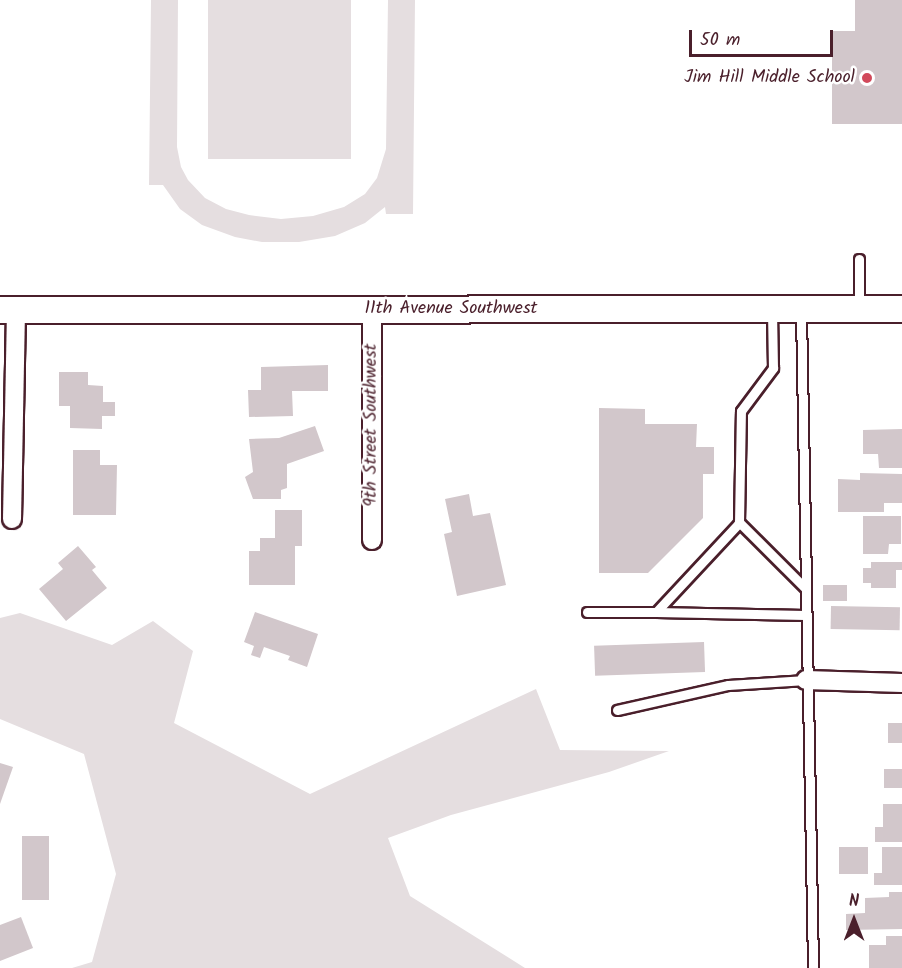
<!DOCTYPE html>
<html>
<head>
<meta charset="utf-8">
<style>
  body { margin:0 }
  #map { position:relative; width:902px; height:968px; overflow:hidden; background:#fff; font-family:Kalam,sans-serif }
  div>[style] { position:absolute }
  .green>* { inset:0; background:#e5dee0; transform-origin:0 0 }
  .building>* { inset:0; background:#d2c7cb; transform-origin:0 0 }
  .roads { filter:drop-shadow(2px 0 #4a1f2b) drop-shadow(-2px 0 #4a1f2b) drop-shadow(0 2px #4a1f2b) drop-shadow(0 -2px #4a1f2b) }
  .lane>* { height:9px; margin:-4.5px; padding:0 4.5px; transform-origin:4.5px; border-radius:4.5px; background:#fff }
  .street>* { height:18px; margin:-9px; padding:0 9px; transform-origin:9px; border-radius:9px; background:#fff }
  .secondary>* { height:26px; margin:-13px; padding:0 13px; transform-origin:13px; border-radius:13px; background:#fff }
  .dots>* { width:16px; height:16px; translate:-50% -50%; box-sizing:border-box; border:3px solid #fff; border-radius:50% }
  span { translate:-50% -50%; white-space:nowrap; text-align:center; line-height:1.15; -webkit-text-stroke:5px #fff; paint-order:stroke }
  .poi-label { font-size:18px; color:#4a1f2b }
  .right { translate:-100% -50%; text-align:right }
  .street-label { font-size:18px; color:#4a1f2b }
  .north { position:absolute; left:824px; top:890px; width:60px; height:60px; -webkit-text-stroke:4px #fff; paint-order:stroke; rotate:0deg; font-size:16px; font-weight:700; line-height:24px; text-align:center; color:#4a1f2b }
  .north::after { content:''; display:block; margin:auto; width:21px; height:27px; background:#4a1f2b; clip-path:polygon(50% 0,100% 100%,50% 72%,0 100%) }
  .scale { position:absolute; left:689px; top:30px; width:144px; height:27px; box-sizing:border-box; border:3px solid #4a1f2b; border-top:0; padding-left:8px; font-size:18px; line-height:21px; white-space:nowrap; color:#4a1f2b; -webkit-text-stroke:4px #fff; paint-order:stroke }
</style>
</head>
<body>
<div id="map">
  <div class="green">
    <div style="clip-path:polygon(151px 0,178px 0,177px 147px,181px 167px,188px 180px,205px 198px,226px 209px,249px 215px,281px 219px,313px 216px,344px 207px,365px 194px,377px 178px,386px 149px,388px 0,415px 0,413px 214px,386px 214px,385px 207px,365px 223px,335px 236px,299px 242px,262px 242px,235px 237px,202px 225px,180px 209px,163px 185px,149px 185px)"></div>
    <div style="left:208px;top:0;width:143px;height:159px"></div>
    <div style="clip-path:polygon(20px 613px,112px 645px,153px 621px,193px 651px,174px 723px,310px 794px,536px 689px,560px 750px,669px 751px,609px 772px,451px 815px,388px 838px,410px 896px,525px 968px,72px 968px,92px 962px,116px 874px,84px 754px,0 719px,0 618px)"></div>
  </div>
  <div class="building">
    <div style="clip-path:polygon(855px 0,902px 0,902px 124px,832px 124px,832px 31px,855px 31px)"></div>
    <div style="clip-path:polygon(328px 365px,328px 391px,292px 391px,293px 416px,249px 417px,248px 390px,261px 390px,261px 367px)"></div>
    <div style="clip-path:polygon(59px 372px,88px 372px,88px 385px,103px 386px,103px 402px,115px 402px,115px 416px,102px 416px,102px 429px,70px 428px,70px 406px,59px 406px)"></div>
    <div style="clip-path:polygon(599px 408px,645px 409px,645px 424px,697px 424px,696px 447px,714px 447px,714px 474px,703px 474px,703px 518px,648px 573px,599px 573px)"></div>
    <div style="clip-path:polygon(315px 426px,324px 451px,287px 464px,287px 488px,281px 490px,281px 499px,253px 499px,245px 477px,253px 472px,249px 439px,279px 438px)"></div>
    <div style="clip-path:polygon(902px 429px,902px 468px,879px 468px,878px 454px,863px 454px,863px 430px)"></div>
    <div style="clip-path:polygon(73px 450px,100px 450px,100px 465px,117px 465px,116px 515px,73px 515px)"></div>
    <div style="clip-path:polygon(860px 473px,902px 474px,902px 503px,884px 503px,884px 512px,838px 512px,838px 479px,860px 480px)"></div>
    <div style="clip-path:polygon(469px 494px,473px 516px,490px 513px,506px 585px,457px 596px,444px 534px,452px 532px,445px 499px)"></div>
    <div style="clip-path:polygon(275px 510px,302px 510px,302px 546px,295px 546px,295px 585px,249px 585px,249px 551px,260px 551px,260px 538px,275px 538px)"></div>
    <div style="clip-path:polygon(863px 516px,901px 516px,901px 544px,889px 544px,888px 554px,863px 554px)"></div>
    <div style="clip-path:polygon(78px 546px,96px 567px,92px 570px,107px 588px,66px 621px,39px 589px,63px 569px,58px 563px)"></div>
    <div style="clip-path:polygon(871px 562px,902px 562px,902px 570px,896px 570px,896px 588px,871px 588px,871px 583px,863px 583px,863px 568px,871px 568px)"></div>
    <div style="left:823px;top:585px;width:24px;height:16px"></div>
    <div style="left:831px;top:606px;width:69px;height:23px;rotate:1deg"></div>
    <div style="clip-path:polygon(255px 612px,318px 634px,307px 667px,288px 660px,290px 656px,264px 647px,260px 658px,251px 655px,254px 646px,244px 642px)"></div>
    <div style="left:704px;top:642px;width:30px;height:110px;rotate:88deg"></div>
    <div style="left:888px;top:723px;width:14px;height:20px"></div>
    <div style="clip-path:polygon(0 763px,13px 767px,0 804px)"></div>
    <div style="left:884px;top:769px;width:18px;height:19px"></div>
    <div style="clip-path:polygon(883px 804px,902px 804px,902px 842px,875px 842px,875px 827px,883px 827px)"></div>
    <div style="left:22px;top:836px;width:27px;height:64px"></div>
    <div style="left:839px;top:847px;width:29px;height:27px"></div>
    <div style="clip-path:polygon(882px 847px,902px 847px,902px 885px,874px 885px,874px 873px,882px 873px)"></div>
    <div style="clip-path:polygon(889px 892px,902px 892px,902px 929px,846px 930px,846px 914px,865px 913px,865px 898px,889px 897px)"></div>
    <div style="clip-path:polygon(21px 917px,33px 948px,0 961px,0 925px)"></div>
    <div style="clip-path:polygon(886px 936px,902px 936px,902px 968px,869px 968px,869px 945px,886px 945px)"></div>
  </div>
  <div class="roads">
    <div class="lane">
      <div style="left:859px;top:306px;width:47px;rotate:-90deg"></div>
      <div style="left:801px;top:311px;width:657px;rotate:88.95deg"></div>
      <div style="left:739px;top:522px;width:93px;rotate:45deg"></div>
      <div style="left:587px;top:612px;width:69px"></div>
      <div style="left:656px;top:612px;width:122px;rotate:-47deg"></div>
      <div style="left:739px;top:523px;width:112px;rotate:-89deg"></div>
      <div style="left:741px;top:411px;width:54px;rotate:-53.3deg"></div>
      <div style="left:773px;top:368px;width:57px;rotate:-91deg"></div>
      <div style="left:656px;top:612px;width:149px;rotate:1.2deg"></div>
      <div style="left:617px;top:710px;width:114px;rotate:-12.7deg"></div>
      <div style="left:728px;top:685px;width:78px;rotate:-3.7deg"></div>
    </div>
    <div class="street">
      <div style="left:12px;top:519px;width:209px;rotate:-88.9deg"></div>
      <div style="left:372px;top:540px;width:230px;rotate:-90deg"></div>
      <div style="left:806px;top:680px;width:96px;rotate:1.8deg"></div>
    </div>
    <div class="secondary">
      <div style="left:0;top:310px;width:902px;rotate:-0.06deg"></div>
    </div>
  </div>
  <div class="dots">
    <div style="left:867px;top:78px;background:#d1495b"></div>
  </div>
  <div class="poi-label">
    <span class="right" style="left:855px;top:78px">Jim Hill Middle School</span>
  </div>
  <div class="street-label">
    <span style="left:451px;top:309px">11th Avenue Southwest</span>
    <span style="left:372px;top:425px;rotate:-90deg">9th Street Southwest</span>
  </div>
  <div class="north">N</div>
  <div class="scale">50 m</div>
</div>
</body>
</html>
